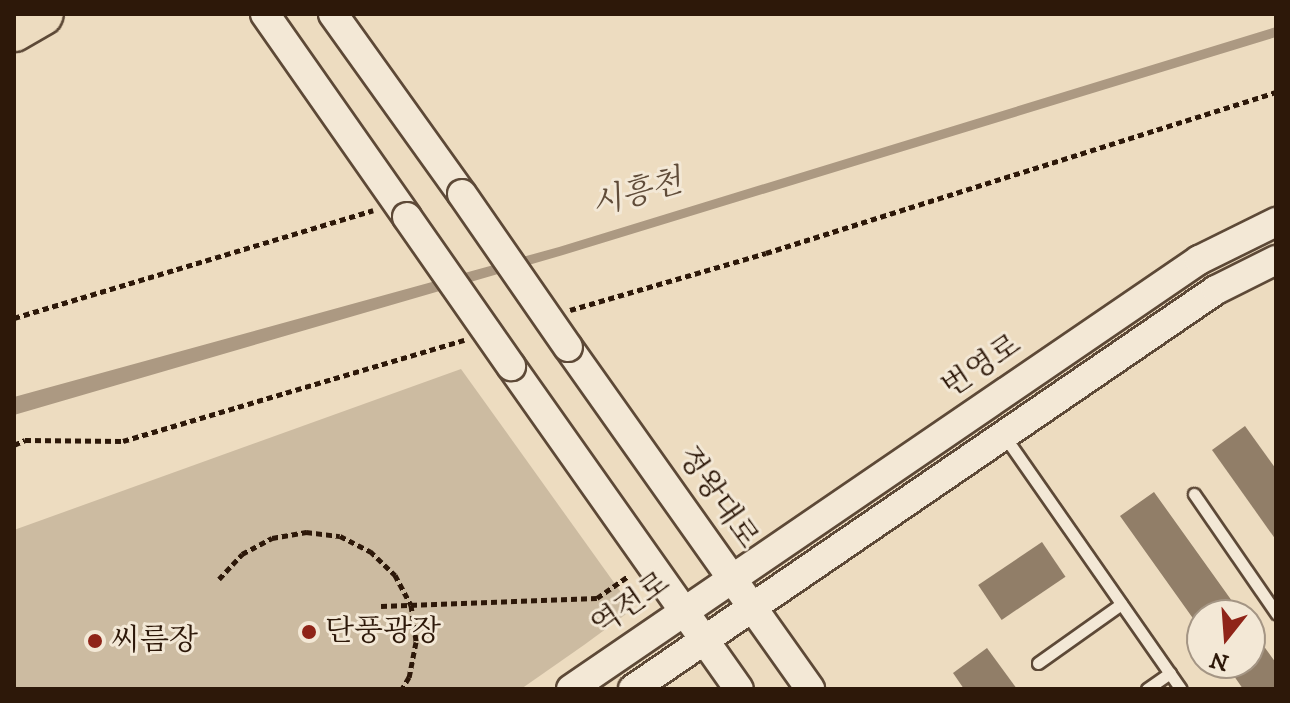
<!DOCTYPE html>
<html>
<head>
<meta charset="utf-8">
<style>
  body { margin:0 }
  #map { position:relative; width:1290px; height:703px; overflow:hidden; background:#eddcc0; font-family:"IM FELL DW Pica","Noto Serif KR",serif }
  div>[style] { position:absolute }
  .green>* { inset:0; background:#ccbba1 }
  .water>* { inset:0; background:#ac9982 }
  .building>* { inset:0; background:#917e68; transform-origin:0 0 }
  .path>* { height:5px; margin-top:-2.5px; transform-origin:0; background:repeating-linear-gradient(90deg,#2d1809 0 6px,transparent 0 10px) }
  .roads { filter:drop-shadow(2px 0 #5d4937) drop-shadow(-2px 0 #5d4937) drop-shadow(0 2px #5d4937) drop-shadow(0 -2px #5d4937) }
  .service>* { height:11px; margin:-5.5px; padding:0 5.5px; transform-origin:5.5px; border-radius:5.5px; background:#f3e8d6 }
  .tertiary>* { height:28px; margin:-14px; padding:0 14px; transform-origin:14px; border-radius:14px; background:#f3e8d6 }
  .motorway>* { height:42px; margin:-21px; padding:0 21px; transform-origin:21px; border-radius:21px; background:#eddcc0 }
  .bridges { filter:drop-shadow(2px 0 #5d4937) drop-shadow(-2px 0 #5d4937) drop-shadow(0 2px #5d4937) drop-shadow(0 -2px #5d4937) }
  .tertiary-bridge>* { height:28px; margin:-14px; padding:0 14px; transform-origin:14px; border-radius:14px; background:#f3e8d6 }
  .dots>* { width:22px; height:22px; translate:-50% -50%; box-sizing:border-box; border:4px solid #f3e8d6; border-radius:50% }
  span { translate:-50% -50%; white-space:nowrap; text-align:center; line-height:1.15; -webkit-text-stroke:6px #f3e8d6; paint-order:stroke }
  .street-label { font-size:30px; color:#2d1809 }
  .poi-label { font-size:30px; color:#2d1809 }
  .left { translate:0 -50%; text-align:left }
  .water-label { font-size:32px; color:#604c39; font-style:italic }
  .frame { position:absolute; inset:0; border:16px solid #2d1809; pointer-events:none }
  .north { position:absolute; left:1186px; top:599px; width:80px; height:80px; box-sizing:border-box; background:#f3e8d6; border:2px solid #a49584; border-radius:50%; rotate:197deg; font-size:22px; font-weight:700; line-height:32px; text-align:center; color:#2d1809 }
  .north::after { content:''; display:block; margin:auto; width:28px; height:36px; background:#8f2418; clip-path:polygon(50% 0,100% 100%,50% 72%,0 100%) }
</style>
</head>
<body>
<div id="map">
  <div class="green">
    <div style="clip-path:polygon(461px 369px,633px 609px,584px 645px,521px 689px,14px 689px,14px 530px)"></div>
  </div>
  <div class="water">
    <div style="clip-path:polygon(1276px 27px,1276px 37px,563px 255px,14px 415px,14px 397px,559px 247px)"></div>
  </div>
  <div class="building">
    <div style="clip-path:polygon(1245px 426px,1276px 469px,1276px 540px,1212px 450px)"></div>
    <div style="clip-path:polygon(1154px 492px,1242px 615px,1202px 615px,1202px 631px,1120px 516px)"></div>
    <div style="left:1042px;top:542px;width:42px;height:77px;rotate:56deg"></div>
    <div style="clip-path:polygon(1250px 627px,1276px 663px,1276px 689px,1243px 689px,1225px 663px,1250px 663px)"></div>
    <div style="clip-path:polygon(987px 648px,1017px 689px,964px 689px,953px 673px)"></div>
  </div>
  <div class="path">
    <div style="left:570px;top:310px;width:204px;rotate:-16.2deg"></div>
    <div style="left:766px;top:253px;width:535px;rotate:-17.52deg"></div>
    <div style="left:14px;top:318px;width:375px;rotate:-16.7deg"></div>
    <div style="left:14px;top:445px;width:12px;rotate:-24deg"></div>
    <div style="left:25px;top:440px;width:98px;rotate:0.6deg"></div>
    <div style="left:123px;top:441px;width:356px;rotate:-16.5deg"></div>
    <div style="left:219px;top:579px;width:34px;rotate:-47deg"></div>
    <div style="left:242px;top:554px;width:34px;rotate:-28deg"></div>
    <div style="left:272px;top:538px;width:35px;rotate:-10deg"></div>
    <div style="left:306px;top:532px;width:34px;rotate:7deg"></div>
    <div style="left:340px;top:536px;width:34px;rotate:27deg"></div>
    <div style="left:370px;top:551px;width:35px;rotate:44deg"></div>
    <div style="left:395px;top:575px;width:34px;rotate:62deg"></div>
    <div style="left:411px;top:605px;width:37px;rotate:82deg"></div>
    <div style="left:416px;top:642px;width:36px;rotate:101deg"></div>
    <div style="left:409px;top:677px;width:14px;rotate:120deg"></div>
    <div style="left:381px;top:606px;width:216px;rotate:-2.1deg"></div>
    <div style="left:597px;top:598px;width:39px;rotate:-35deg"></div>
  </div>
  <div class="roads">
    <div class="service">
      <div style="left:1005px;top:437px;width:307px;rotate:55.1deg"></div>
      <div style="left:1194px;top:494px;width:145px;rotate:55.4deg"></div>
      <div style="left:1038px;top:663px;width:102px;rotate:-35.4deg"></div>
      <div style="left:1147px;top:689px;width:28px;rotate:-35deg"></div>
    </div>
    <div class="tertiary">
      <div style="left:265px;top:14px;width:248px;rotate:55deg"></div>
      <div style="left:333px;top:14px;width:221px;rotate:54.4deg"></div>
      <div style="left:568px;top:347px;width:419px;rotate:54.7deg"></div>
      <div style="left:511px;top:366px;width:395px;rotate:54.8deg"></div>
      <div style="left:571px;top:689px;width:761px;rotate:-34.34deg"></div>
      <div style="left:1199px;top:260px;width:86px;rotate:-26.3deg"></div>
      <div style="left:633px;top:689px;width:706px;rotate:-34.39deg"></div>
      <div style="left:1216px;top:290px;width:67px;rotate:-26.6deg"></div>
    </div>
    <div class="motorway">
      <div style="left:14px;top:30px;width:32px;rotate:-30deg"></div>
    </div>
  </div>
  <div class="bridges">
    <div class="tertiary-bridge">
      <div style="left:462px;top:194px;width:186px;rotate:55.3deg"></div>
      <div style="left:407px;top:217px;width:182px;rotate:55.1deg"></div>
    </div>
  </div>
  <div class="dots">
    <div style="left:309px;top:632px;background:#8f2418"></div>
    <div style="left:95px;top:641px;background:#8f2418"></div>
  </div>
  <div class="street-label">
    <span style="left:982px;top:367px;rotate:-34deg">번영로</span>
    <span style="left:717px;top:498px;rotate:55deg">정왕대로</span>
    <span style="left:631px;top:605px;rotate:-35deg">역전로</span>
  </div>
  <div class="poi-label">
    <span class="left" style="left:325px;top:632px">단풍광장</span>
    <span class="left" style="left:111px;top:641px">씨름장</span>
  </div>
  <div class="water-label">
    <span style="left:637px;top:194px;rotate:-16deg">시흥천</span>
  </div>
  <div class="frame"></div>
  <div class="north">N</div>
</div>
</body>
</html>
